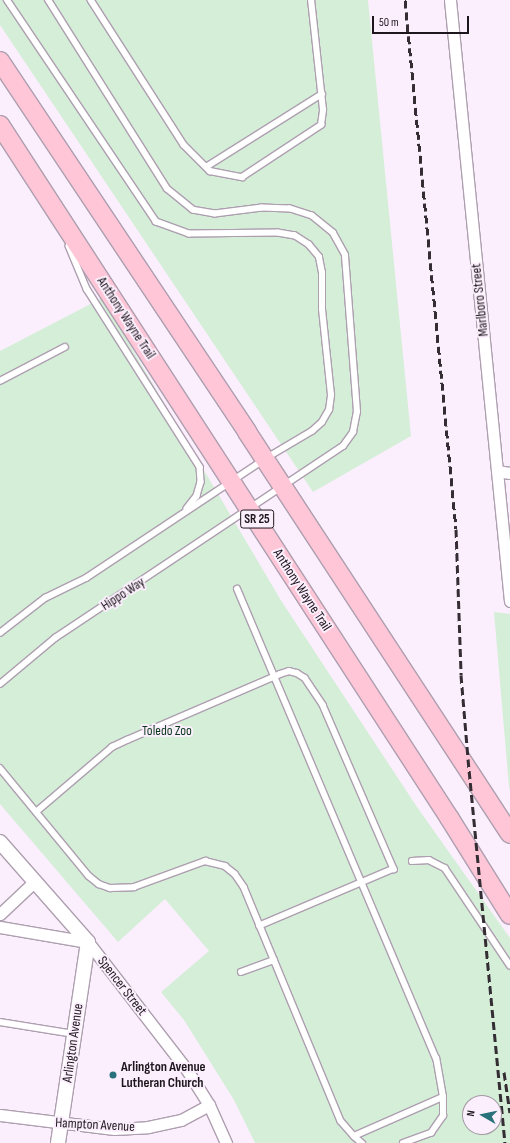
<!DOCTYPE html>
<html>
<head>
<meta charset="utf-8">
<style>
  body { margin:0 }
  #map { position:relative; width:510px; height:1143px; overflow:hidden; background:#fceffd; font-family:"Sofia Sans Condensed",sans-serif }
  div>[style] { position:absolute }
  .green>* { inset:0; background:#d4eed8 }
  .roads { filter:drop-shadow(1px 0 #ae9fb0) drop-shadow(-1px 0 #ae9fb0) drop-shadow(0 1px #ae9fb0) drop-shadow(0 -1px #ae9fb0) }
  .service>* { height:5.5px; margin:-2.75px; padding:0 2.75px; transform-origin:2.75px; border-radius:2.75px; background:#fff }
  .minor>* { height:11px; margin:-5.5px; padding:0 5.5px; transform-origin:5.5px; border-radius:5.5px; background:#fff }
  .tertiary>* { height:14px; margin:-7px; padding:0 7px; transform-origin:7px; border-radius:7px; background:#fff }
  .trunk>* { height:18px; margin:-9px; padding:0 9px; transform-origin:9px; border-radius:9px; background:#fec6d6 }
  .rail>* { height:3px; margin-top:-1.5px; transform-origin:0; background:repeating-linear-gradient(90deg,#342d34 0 8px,transparent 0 12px) }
  .dots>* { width:11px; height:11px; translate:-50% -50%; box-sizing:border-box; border:2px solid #fceffd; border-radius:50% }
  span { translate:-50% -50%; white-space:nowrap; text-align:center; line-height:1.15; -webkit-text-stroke:4px #fceffd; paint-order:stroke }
  .shield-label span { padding:1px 3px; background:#fceffd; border:1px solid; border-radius:3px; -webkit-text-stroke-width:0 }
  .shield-label { font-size:13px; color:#1d171d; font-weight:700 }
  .street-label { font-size:14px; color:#1d171d }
  .park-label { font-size:14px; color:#0b391a }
  .poi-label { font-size:14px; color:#1d171d; font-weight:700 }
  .left { translate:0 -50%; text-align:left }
  .north { position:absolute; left:462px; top:1095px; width:40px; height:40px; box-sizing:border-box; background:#fceffd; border:1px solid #a399a3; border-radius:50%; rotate:279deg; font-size:11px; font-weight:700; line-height:16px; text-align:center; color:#1d171d }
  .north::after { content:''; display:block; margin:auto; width:14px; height:18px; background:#29727b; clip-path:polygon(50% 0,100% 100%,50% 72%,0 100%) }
  .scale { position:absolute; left:372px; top:16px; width:97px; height:18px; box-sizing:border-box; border:2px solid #1d171d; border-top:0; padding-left:5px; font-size:12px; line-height:14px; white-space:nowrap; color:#1d171d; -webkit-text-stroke:3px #fceffd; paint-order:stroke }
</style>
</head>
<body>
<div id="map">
  <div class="green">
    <div style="clip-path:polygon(0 0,368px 0,411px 436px,313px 492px,0 25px)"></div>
    <div style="clip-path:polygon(evenodd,102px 298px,282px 602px,417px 807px,510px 938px,510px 1143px,255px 1143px,234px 1100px,184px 1020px,161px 992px,209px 951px,165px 899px,118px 942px,0 804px,0 351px,102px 298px,470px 1103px,494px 1103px,494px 1127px,470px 1127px,470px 1103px)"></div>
    <div style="clip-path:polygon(494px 612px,510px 614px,510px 789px,509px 787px)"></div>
  </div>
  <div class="roads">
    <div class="service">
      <div style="left:91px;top:0;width:172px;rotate:57.3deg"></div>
      <div style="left:184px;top:145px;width:37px;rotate:45deg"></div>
      <div style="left:210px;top:171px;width:33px;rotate:11deg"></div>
      <div style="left:242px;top:177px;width:95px;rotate:-33.4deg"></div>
      <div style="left:321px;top:125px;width:15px;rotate:-82deg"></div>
      <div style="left:323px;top:110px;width:111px;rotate:-96.2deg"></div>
      <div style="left:206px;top:167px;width:137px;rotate:-32.2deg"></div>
      <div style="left:69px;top:246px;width:47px;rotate:67.3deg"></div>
      <div style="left:87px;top:289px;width:211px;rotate:57.6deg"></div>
      <div style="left:200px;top:467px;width:15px;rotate:86deg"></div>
      <div style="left:201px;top:482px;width:15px;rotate:106deg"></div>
      <div style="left:197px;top:496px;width:16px;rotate:128deg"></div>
      <div style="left:0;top:381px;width:73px;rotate:-27.6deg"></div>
      <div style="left:0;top:633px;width:57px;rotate:-37.9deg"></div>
      <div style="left:45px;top:598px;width:46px;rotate:-26deg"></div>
      <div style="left:86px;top:578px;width:219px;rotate:-33.6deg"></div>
      <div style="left:268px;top:457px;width:51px;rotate:-30.6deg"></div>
      <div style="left:312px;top:431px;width:13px;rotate:-42deg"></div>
      <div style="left:322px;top:422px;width:14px;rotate:-60deg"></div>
      <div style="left:329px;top:410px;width:15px;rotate:-82deg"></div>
      <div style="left:331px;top:395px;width:86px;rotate:-96deg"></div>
      <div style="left:322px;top:309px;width:36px;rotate:-90deg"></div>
      <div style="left:322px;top:273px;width:16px;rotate:-101deg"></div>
      <div style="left:319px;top:257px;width:16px;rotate:-130deg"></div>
      <div style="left:309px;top:245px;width:17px;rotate:-147deg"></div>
      <div style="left:295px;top:236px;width:17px;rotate:-170deg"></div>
      <div style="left:278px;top:233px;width:89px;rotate:179.4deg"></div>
      <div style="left:189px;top:234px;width:35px;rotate:-160deg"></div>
      <div style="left:156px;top:222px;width:267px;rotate:-123.9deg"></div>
      <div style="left:0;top:684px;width:72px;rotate:-39.9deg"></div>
      <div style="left:55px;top:638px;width:346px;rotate:-33.7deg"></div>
      <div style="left:343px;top:446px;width:17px;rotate:-54deg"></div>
      <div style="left:353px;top:432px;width:20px;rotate:-79deg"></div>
      <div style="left:357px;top:412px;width:157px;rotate:-94.4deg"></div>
      <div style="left:345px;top:255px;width:25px;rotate:-119deg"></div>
      <div style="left:333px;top:233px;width:27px;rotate:-141deg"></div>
      <div style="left:312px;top:216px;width:23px;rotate:-162deg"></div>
      <div style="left:290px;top:209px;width:28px;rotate:-178deg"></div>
      <div style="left:262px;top:208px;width:47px;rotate:172.7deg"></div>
      <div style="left:215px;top:214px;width:22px;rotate:-170deg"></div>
      <div style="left:193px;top:210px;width:33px;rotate:-141deg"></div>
      <div style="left:167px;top:189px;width:223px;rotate:-122.2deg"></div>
      <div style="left:0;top:768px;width:140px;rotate:50.5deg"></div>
      <div style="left:89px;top:876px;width:13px;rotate:39deg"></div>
      <div style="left:99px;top:884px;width:12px;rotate:20deg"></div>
      <div style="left:110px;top:888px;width:24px;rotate:-2deg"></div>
      <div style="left:134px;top:887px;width:76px;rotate:-20.1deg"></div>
      <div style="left:205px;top:861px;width:21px;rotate:14deg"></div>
      <div style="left:225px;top:866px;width:13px;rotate:39deg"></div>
      <div style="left:235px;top:874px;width:16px;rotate:55deg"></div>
      <div style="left:244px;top:887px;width:253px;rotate:67.5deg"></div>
      <div style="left:341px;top:1121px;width:20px;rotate:49deg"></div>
      <div style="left:354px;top:1136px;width:97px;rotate:-23.7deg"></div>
      <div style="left:443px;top:1097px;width:39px;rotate:-100deg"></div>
      <div style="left:436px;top:1059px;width:510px;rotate:-112.95deg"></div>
      <div style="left:36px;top:812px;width:100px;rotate:-40.5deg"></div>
      <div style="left:112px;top:747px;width:17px;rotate:-25deg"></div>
      <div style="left:127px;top:740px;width:167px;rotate:-23.3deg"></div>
      <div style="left:280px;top:674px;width:9px;rotate:-18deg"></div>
      <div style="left:289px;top:671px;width:8px;rotate:14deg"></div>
      <div style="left:297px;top:673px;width:9px;rotate:32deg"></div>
      <div style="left:305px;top:678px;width:32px;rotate:56deg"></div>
      <div style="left:323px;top:705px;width:179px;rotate:66.6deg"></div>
      <div style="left:394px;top:869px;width:146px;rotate:157deg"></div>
      <div style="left:412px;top:861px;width:17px;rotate:-3deg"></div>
      <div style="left:429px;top:860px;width:18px;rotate:27deg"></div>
      <div style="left:445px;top:868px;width:117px;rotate:56.2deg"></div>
      <div style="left:241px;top:972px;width:35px;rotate:-20deg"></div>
      <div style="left:0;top:1022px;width:75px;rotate:9.2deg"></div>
      <div style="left:354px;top:1136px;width:11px;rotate:41deg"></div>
      <div style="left:403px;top:1143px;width:30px;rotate:-20deg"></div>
      <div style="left:431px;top:1133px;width:21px;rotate:-55deg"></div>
      <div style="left:443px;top:1116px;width:19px;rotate:-90deg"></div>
    </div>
    <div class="minor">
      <div style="left:450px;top:0;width:604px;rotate:84.3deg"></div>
      <div style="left:497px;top:471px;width:13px;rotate:9deg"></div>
      <div style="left:0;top:914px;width:47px;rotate:-43.3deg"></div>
      <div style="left:0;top:927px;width:89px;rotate:9.7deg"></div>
      <div style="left:88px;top:942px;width:162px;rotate:52.3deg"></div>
      <div style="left:187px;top:1070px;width:41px;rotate:57.8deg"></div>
      <div style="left:209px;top:1105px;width:42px;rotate:65.9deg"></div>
      <div style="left:0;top:1115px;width:115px;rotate:7deg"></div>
      <div style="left:114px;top:1129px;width:34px;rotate:-3deg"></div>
      <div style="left:148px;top:1127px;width:34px;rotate:-12deg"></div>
      <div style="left:181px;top:1120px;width:32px;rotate:-28deg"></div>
    </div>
    <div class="tertiary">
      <div style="left:0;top:842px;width:133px;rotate:48.7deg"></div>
      <div style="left:88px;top:942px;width:203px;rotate:98.5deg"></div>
    </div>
    <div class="trunk">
      <div style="left:0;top:61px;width:446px;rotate:56.3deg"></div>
      <div style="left:247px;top:432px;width:480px;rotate:56.8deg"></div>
      <div style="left:0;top:125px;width:827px;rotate:57.04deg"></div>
      <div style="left:450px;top:819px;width:113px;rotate:58deg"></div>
    </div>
  </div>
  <div class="rail">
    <div style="left:405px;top:0;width:531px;rotate:84.49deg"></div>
    <div style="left:456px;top:529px;width:146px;rotate:88deg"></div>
    <div style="left:461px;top:675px;width:84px;rotate:85.2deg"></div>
    <div style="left:468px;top:759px;width:386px;rotate:84.5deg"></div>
    <div style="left:504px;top:1072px;width:41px;rotate:81.7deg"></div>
  </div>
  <div class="dots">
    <div style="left:113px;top:1075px;background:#29727b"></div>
  </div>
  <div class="shield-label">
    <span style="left:257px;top:519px">SR 25</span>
  </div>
  <div class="street-label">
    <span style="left:480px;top:300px;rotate:-96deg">Marlboro Street</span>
    <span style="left:126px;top:318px;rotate:57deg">Anthony Wayne Trail</span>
    <span style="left:302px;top:590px;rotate:57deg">Anthony Wayne Trail</span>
    <span style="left:123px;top:594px;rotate:-33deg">Hippo Way</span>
    <span style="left:122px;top:986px;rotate:52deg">Spencer Street</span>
    <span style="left:73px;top:1043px;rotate:-82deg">Arlington Avenue</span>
    <span style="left:95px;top:1125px;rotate:3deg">Hampton Avenue</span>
  </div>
  <div class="park-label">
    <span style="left:167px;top:731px">Toledo Zoo</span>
  </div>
  <div class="poi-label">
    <span class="left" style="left:121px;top:1075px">Arlington Avenue<br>Lutheran Church</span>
  </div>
  <div class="north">N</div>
  <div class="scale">50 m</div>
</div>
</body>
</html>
